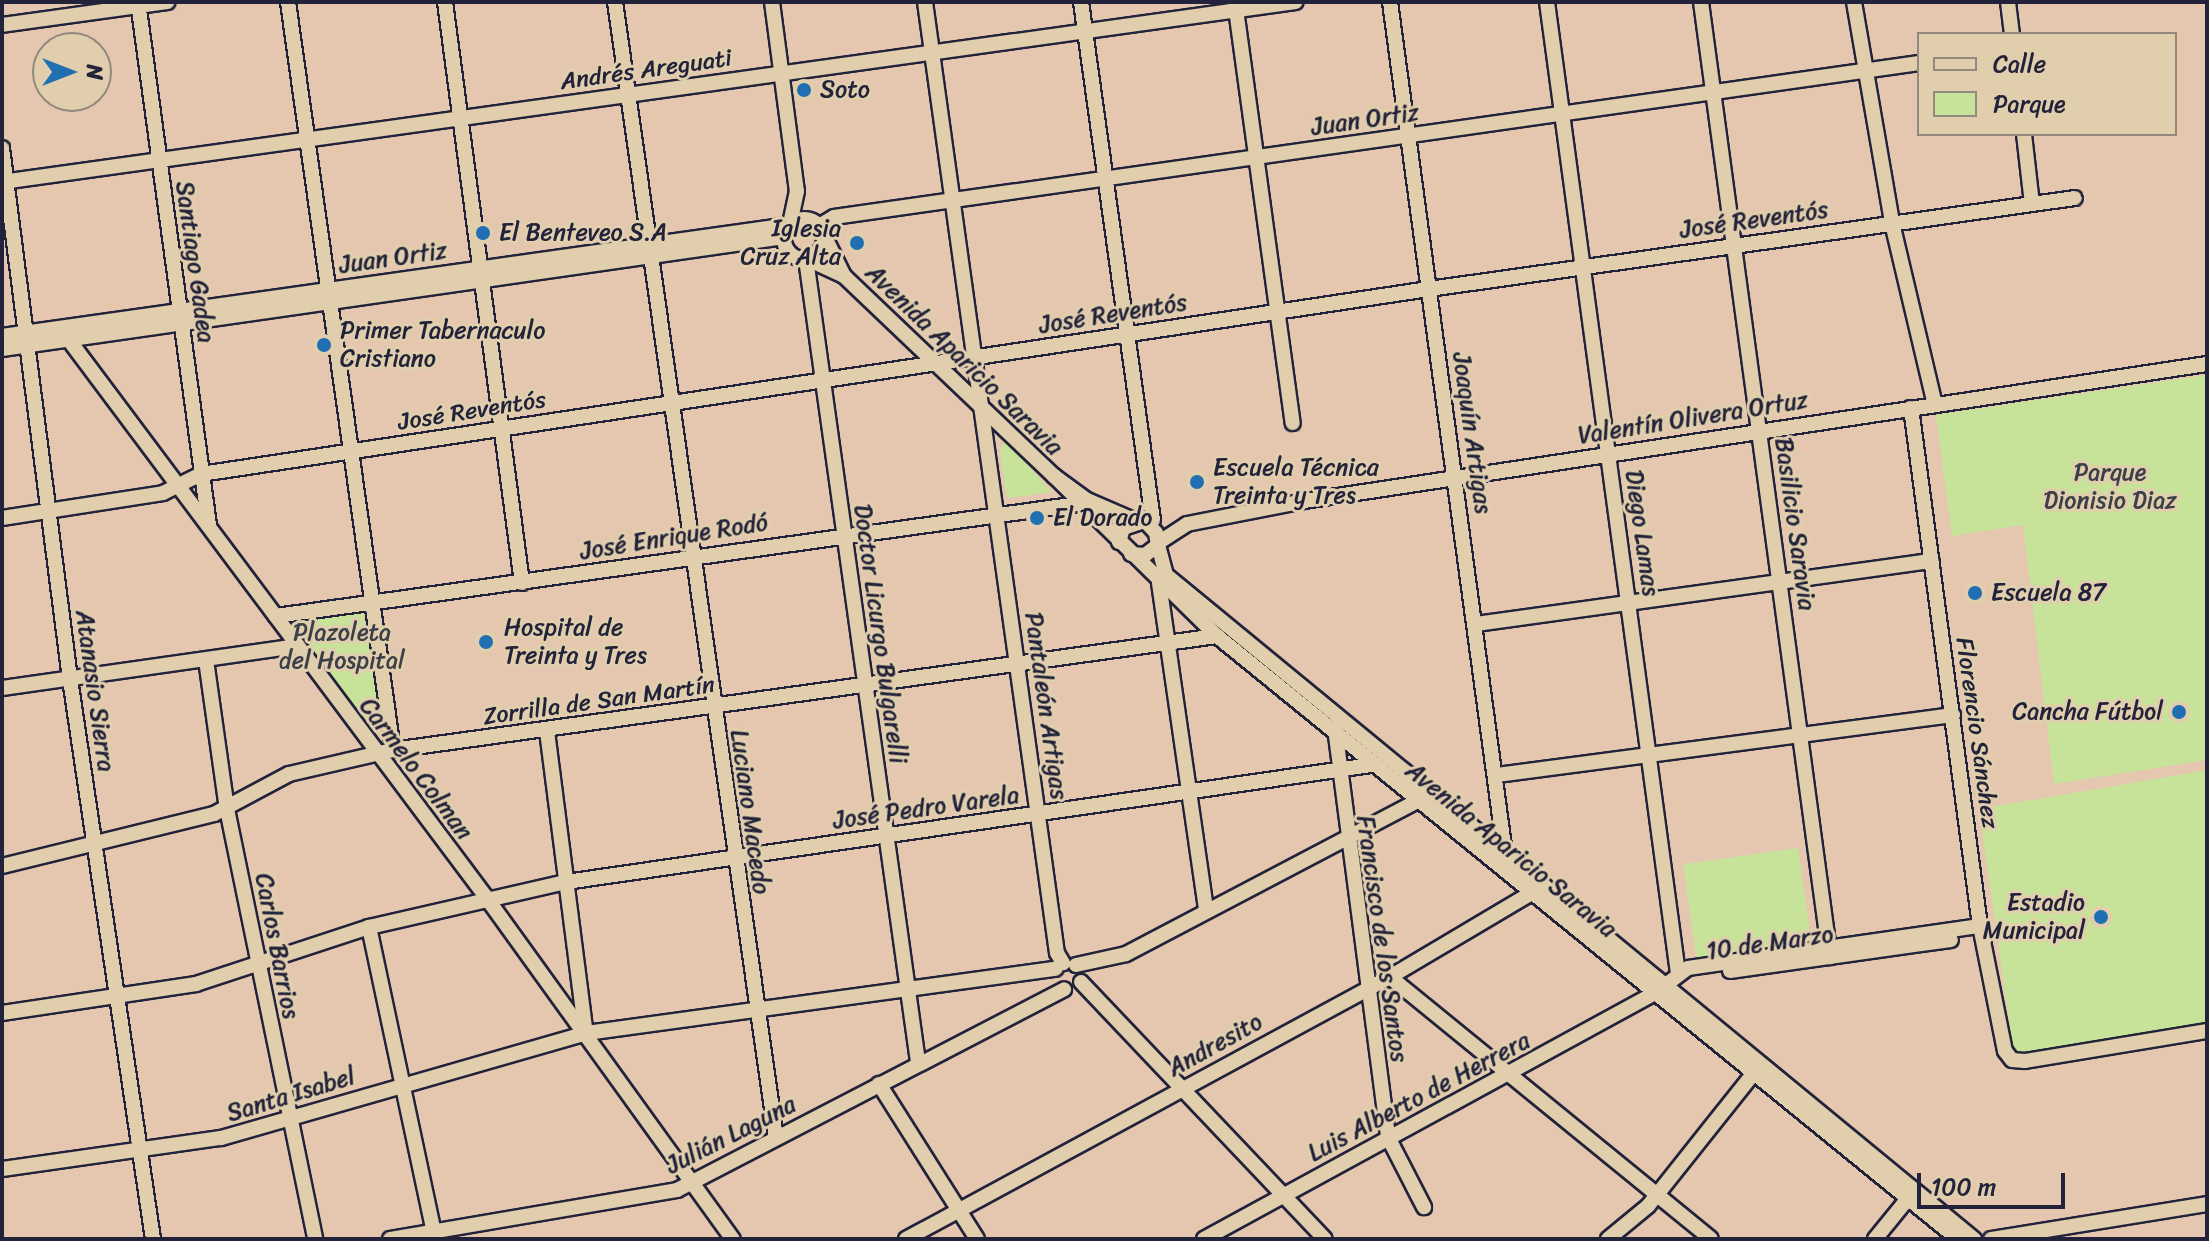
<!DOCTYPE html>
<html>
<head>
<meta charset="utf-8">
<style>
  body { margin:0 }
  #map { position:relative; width:2209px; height:1241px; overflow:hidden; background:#e5c7af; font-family:Sriracha,sans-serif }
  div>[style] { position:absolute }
  .green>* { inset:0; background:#c7e39a; transform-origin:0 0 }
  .roads { filter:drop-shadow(2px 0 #22223b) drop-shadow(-2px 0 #22223b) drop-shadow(0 2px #22223b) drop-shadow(0 -2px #22223b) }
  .minor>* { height:14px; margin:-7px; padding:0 7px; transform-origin:7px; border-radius:7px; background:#e0ceac }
  .minor>.ring { margin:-7px; padding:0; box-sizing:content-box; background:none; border:14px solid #e0ceac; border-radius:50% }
  .dots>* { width:22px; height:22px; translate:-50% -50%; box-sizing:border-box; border:4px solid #e0ceac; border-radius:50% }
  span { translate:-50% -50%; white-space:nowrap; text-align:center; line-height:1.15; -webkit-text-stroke:6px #e0ceac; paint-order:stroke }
  .street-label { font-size:24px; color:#22223b }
  .poi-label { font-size:24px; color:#22223b }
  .left { translate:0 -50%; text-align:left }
  .right { translate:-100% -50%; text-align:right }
  .park-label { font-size:24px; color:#3b3f49 }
  .frame { position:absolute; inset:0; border:4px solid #22223b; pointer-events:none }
  .legend { position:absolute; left:1917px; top:32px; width:260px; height:104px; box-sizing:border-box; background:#e0ceac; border:2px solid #94897f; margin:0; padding:10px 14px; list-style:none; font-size:24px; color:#22223b }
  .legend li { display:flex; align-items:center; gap:16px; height:40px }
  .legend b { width:40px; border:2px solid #94897f }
  .north { position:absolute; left:32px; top:32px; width:80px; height:80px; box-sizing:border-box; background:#e0ceac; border:2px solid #94897f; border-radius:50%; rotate:90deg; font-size:22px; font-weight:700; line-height:32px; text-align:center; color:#22223b }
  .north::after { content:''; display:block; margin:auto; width:28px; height:36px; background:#1f6fb2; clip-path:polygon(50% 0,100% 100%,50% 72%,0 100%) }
  .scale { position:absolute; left:1917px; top:1173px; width:148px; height:36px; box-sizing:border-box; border:4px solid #22223b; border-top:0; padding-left:10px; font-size:24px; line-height:28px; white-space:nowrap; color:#22223b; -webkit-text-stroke:6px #e0ceac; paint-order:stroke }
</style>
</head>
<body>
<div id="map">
  <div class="green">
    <div style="clip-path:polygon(2207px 375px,2207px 760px,2054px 784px,2023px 525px,1952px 536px,1936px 415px)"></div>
    <div style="clip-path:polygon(1005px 440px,1052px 492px,1007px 498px,1000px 453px)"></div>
    <div style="clip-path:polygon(363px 613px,383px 724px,378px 731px,370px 731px,294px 630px,302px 621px)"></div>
    <div style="clip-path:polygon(2207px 770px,2207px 1023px,2014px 1054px,1979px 809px)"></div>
    <div style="left:1798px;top:848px;width:95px;height:116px;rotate:82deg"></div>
  </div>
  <div class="roads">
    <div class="minor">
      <div style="left:138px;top:2px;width:528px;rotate:82.27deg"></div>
      <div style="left:288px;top:2px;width:755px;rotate:82.01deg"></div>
      <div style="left:445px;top:2px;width:586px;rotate:82.45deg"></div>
      <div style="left:615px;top:2px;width:1146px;rotate:81.93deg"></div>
      <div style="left:772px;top:2px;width:191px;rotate:82.5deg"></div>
      <div style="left:797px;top:191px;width:34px;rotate:102deg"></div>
      <div style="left:925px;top:2px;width:960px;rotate:82.1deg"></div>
      <div style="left:1057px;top:953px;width:12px;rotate:59deg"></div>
      <div style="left:1081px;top:2px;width:523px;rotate:82.09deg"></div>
      <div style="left:1235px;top:2px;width:425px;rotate:82.2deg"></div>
      <div style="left:1390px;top:2px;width:867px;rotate:82.31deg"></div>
      <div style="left:1547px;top:2px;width:981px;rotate:82.32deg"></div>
      <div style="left:1701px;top:2px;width:964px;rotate:82.31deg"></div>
      <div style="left:1854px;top:2px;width:224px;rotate:80.2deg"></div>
      <div style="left:1892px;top:223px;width:187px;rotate:76.7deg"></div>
      <div style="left:2008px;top:2px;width:32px;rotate:83deg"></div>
      <div style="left:2px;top:25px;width:167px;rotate:-7.9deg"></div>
      <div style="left:2024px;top:134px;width:70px;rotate:83.5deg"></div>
      <div style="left:2px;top:148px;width:535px;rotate:82.7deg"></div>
      <div style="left:70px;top:679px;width:566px;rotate:81.57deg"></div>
      <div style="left:2px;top:182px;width:1306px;rotate:-7.92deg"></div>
      <div class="ring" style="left:784px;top:219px;width:26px;height:26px"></div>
      <div style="left:819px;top:226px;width:17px;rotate:-31deg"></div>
      <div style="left:834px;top:217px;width:1096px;rotate:-8.08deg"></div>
      <div style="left:823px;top:233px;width:48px;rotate:64deg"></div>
      <div style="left:806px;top:259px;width:811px;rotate:82.06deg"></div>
      <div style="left:807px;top:259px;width:41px;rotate:24.7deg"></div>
      <div style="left:844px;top:276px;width:290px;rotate:43.6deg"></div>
      <div style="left:1054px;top:476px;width:41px;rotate:36deg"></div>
      <div style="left:1087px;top:500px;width:53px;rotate:23.2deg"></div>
      <div style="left:60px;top:328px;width:711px;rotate:53.18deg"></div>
      <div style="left:486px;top:897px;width:422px;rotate:54.2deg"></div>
      <div style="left:2px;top:336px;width:795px;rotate:-8.03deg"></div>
      <div style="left:2px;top:349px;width:790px;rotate:-8.15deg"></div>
      <div style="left:1911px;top:408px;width:523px;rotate:82.41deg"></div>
      <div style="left:1980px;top:926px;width:127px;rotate:78.7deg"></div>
      <div style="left:2005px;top:1051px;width:11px;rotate:52deg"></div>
      <div style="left:2012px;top:1060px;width:13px;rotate:4deg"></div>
      <div style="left:2025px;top:1061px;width:184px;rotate:-9.4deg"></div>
      <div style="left:1054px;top:476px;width:228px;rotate:44.5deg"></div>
      <div style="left:1217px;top:636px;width:955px;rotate:39.14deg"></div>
      <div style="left:2px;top:518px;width:163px;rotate:-8.8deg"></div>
      <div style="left:163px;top:493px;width:42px;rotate:-26.6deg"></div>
      <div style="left:201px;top:474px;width:1242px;rotate:-8.57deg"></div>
      <div style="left:1429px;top:289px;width:652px;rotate:-8.02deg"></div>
      <div style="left:1119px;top:542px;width:15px;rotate:-74deg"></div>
      <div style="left:1123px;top:528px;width:23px;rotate:-18deg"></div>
      <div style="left:1145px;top:521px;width:16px;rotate:47deg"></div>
      <div style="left:1156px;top:533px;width:12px;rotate:81deg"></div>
      <div style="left:1158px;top:545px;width:16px;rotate:142deg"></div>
      <div style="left:1145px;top:555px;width:14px;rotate:-176deg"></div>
      <div style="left:1158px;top:543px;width:35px;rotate:-33deg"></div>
      <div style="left:1187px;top:524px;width:119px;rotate:-11.1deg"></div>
      <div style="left:1304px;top:501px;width:913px;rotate:-8.63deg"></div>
      <div style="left:1158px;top:545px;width:31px;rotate:75deg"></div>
      <div style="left:1166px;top:575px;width:1046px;rotate:39.41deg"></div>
      <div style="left:1159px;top:583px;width:331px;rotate:81.8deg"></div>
      <div style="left:276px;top:616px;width:810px;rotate:-7.95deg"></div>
      <div style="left:1476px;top:624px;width:460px;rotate:-7.9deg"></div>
      <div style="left:206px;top:660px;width:150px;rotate:82deg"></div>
      <div style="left:227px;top:809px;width:439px;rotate:78.4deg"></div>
      <div style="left:2px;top:688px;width:299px;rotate:-8.1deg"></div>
      <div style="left:1335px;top:728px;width:412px;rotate:82.6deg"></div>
      <div style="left:1388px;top:1137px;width:79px;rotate:62.8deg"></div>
      <div style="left:547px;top:731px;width:300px;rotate:82.7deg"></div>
      <div style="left:1497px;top:775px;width:460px;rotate:-7.5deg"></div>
      <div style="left:2px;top:866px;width:218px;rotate:-13.8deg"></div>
      <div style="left:214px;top:814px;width:85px;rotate:-28.1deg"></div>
      <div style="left:289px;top:774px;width:107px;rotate:-13deg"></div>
      <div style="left:393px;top:750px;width:832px;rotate:-7.88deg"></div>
      <div style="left:369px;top:927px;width:312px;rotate:78deg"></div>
      <div style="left:1076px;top:965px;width:51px;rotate:-12.4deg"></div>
      <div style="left:1126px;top:954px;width:335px;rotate:-27.7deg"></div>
      <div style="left:1730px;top:971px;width:223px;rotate:-8deg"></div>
      <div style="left:1390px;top:977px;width:414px;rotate:39.2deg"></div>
      <div style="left:1081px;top:982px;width:354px;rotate:46.5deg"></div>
      <div style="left:2px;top:1013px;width:196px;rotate:-8.5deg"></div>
      <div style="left:196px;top:984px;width:182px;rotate:-18.2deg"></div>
      <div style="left:369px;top:927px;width:202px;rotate:-12.9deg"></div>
      <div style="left:566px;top:882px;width:813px;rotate:-8.27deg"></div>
      <div style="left:879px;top:1084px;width:183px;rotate:57.7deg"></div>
      <div style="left:2px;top:1169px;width:221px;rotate:-8.1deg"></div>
      <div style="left:221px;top:1138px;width:380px;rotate:-16deg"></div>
      <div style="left:586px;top:1033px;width:474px;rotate:-7.8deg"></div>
      <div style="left:390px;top:1239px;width:291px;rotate:-9.7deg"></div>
      <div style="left:677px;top:1190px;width:436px;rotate:-27.4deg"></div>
      <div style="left:906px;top:1239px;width:550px;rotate:-28.43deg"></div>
      <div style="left:1390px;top:977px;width:172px;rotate:-30.7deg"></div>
      <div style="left:1204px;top:1239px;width:514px;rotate:-28.61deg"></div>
      <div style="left:1655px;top:993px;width:41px;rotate:-37.1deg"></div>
      <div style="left:1688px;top:968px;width:295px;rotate:-8.2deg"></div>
      <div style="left:1608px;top:1239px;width:52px;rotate:-39.5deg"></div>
      <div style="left:1648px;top:1206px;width:175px;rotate:-51.5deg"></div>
      <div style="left:1875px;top:1239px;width:62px;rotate:-50.9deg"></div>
      <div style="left:1991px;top:1239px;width:219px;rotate:-9.2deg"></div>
    </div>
  </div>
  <div class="dots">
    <div style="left:804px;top:90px;background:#1f6fb2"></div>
    <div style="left:483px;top:233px;background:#1f6fb2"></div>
    <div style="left:857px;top:243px;background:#1f6fb2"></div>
    <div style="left:324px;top:345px;background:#1f6fb2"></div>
    <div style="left:1197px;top:482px;background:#1f6fb2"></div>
    <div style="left:1037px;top:518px;background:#1f6fb2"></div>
    <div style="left:1975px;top:593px;background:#1f6fb2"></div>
    <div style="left:486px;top:642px;background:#1f6fb2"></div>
    <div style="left:2179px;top:712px;background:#1f6fb2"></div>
    <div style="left:2101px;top:917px;background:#1f6fb2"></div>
  </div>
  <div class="street-label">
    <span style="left:646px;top:70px;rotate:-8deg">Andrés Areguati</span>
    <span style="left:1365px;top:120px;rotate:-8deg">Juan Ortiz</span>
    <span style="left:1754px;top:220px;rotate:-8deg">José Reventós</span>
    <span style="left:393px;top:258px;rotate:-8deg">Juan Ortiz</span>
    <span style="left:195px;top:262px;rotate:82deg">Santiago Gadea</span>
    <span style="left:1113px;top:314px;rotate:-9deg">José Reventós</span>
    <span style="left:964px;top:360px;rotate:44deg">Avenida Aparicio Saravia</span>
    <span style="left:472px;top:411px;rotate:-9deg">José Reventós</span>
    <span style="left:1693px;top:418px;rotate:-9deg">Valentín Olivera Ortuz</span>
    <span style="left:1472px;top:433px;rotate:82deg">Joaquín Artigas</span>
    <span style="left:1795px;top:524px;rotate:82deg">Basilicio Saravia</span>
    <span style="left:1642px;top:533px;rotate:82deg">Diego Lamas</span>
    <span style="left:674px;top:537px;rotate:-9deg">José Enrique Rodó</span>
    <span style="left:880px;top:634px;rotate:82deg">Doctor Licurgo Bulgarelli</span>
    <span style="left:95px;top:691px;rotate:82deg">Atanasio Sierra</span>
    <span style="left:599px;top:701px;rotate:-8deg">Zorrilla de San Martín</span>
    <span style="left:1046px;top:706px;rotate:82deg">Pantaleón Artigas</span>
    <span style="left:1977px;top:733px;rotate:82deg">Florencio Sánchez</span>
    <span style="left:416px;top:769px;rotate:53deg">Carmelo Colman</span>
    <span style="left:926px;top:808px;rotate:-8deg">José Pedro Varela</span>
    <span style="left:750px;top:812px;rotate:82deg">Luciano Macedo</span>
    <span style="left:1511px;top:850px;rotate:39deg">Avenida Aparicio Saravia</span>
    <span style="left:1382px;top:939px;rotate:82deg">Francisco de los Santos</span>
    <span style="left:1770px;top:943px;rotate:-8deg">10 de Marzo</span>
    <span style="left:277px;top:946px;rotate:79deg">Carlos Barrios</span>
    <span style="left:1215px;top:1045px;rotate:-29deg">Andresito</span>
    <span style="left:291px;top:1095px;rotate:-17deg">Santa Isabel</span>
    <span style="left:1419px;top:1097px;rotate:-28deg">Luis Alberto de Herrera</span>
    <span style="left:731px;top:1135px;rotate:-27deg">Julián Laguna</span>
  </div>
  <div class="poi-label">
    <span class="left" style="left:820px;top:90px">Soto</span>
    <span class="right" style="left:841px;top:243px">Iglesia<br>Cruz Alta</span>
    <span class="left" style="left:499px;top:233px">El Benteveo S.A</span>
    <span class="left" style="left:340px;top:345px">Primer Tabernaculo<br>Cristiano</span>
    <span class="left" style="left:1213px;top:482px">Escuela Técnica<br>Treinta y Tres</span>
    <span class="left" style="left:1053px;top:518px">El Dorado</span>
    <span class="left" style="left:1991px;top:593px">Escuela 87</span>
    <span class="left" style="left:504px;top:642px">Hospital de<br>Treinta y Tres</span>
    <span class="right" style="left:2163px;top:712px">Cancha Fútbol</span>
    <span class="right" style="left:2085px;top:917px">Estadio<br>Municipal</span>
  </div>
  <div class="park-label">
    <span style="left:2110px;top:487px">Parque<br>Dionisio Diaz</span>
    <span style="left:342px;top:647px">Plazoleta<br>del Hospital</span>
  </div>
  <div class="frame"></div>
  <ul class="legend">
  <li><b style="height:10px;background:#e0ceac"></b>Calle</li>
  <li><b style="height:22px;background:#c7e39a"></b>Parque</li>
  </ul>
  <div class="north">N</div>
  <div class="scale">100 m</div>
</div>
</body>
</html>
